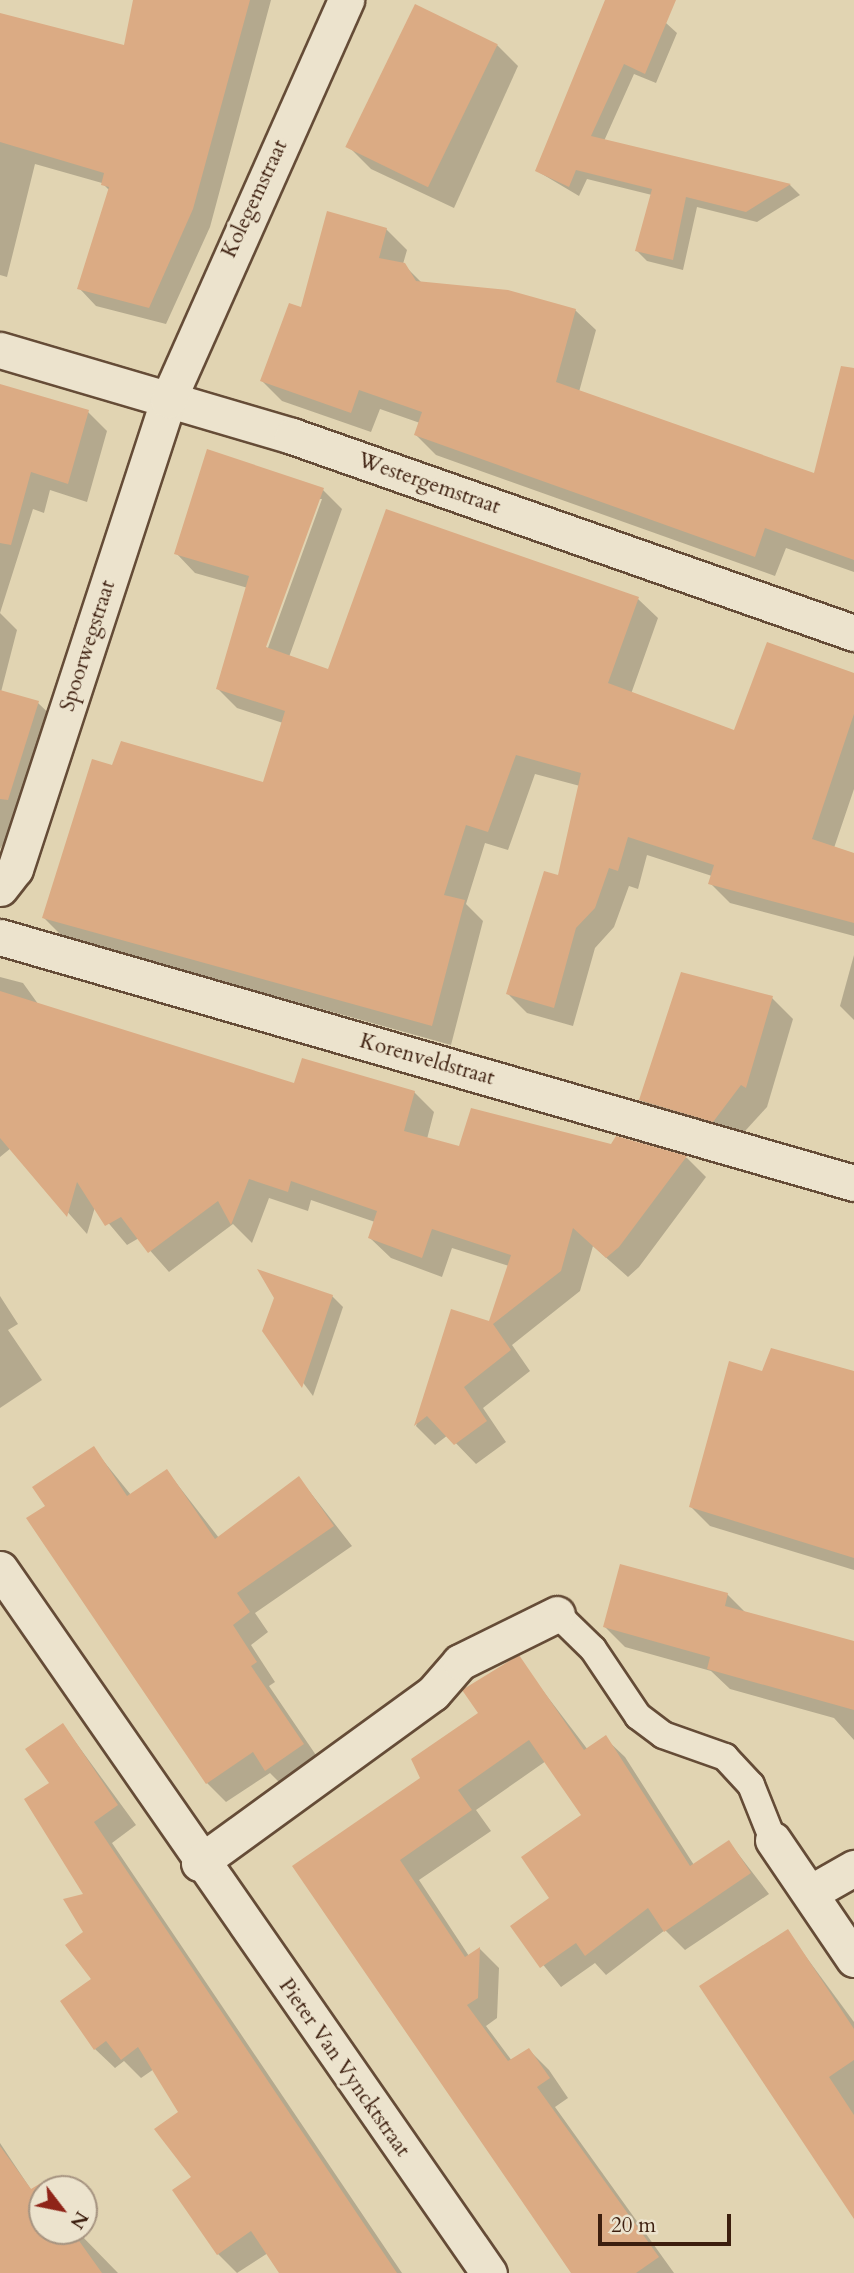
<!DOCTYPE html>
<html>
<head>
<meta charset="utf-8">
<style>
  body { margin:0 }
  #map { position:relative; width:854px; height:2273px; overflow:hidden; background:#e1d4b2; font-family:Cardo,serif }
  div>[style] { position:absolute }
  .shadow>* { inset:0; background:#0003 }
  .building>* { inset:0; background:#dbab84; transform-origin:0 0 }
  .roads { filter:drop-shadow(2px 0 #654c37) drop-shadow(-2px 0 #654c37) drop-shadow(0 2px #654c37) drop-shadow(0 -2px #654c37) }
  .pedestrian>* { height:26px; margin:-13px; padding:0 13px; transform-origin:13px; border-radius:13px; background:#ece3cd }
  .minor>* { height:35px; margin:-17.5px; padding:0 17.5px; transform-origin:17.5px; border-radius:17.5px; background:#ece3cd }
  span { translate:-50% -50%; white-space:nowrap; text-align:center; line-height:1.15; -webkit-text-stroke:6px #ece3cd; paint-order:stroke }
  .street-label { font-size:21px; color:#3c1e0e }
  .north { position:absolute; left:28px; top:2175px; width:70px; height:70px; box-sizing:border-box; background:#ece3cd; border:2px solid #a69481; border-radius:50%; rotate:122deg; font-size:19px; font-weight:700; line-height:28px; text-align:center; color:#3c1e0e }
  .north::after { content:''; display:block; margin:auto; width:24px; height:32px; background:#8f2418; clip-path:polygon(50% 0,100% 100%,50% 72%,0 100%) }
  .scale { position:absolute; left:598px; top:2214px; width:133px; height:32px; box-sizing:border-box; border:4px solid #3c1e0e; border-top:0; padding-left:9px; font-size:21px; line-height:24px; white-space:nowrap; color:#3c1e0e; -webkit-text-stroke:5px #ece3cd; paint-order:stroke }
</style>
</head>
<body>
<div id="map">
  <div class="shadow">
    <div style="clip-path:polygon(134px 0,271px 0,210px 227px,166px 324px,96px 306px,79px 288px,110px 191px,102px 183px,35px 164px,7px 277px,0 275px,0 31px,125px 47px)"></div>
    <div style="clip-path:polygon(607px 0,666px 23px,677px 33px,656px 83px,634px 74px,604px 141px,790px 185px,800px 195px,757px 222px,697px 207px,683px 270px,647px 261px,637px 251px,652px 195px,587px 179px,579px 196px,537px 171px)"></div>
    <div style="clip-path:polygon(497px 45px,518px 66px,454px 208px,371px 169px,350px 148px)"></div>
    <div style="clip-path:polygon(386px 229px,407px 250px,403px 264px,423px 284px,575px 310px,596px 330px,579px 392px,816px 476px,854px 427px,854px 572px,786px 548px,775px 576px,436px 455px,416px 435px,420px 423px,380px 409px,371px 432px,282px 401px,262px 381px,302px 310px)"></div>
    <div style="clip-path:polygon(0 385px,88px 412px,107px 431px,87px 502px,50px 490px,44px 513px,33px 509px,0 613px,17px 630px,1px 692px,38px 703px,58px 722px,33px 796px,0 849px)"></div>
    <div style="clip-path:polygon(evenodd,323px 490px,342px 509px,289px 657px,329px 671px,387px 512px,638px 599px,658px 618px,631px 694px,736px 732px,854px 675px,854px 789px,834px 848px,854px 856px,854px 936px,730px 903px,710px 883px,712px 876px,647px 855px,638px 889px,629px 886px,614px 927px,595px 948px,573px 1026px,527px 1013px,508px 994px,559px 878px,580px 786px,535px 774px,508px 850px,485px 843px,466px 904px,483px 921px,451px 1045px,63px 937px,44px 918px,113px 767px,264px 784px,283px 723px,237px 708px,218px 689px,248px 588px,195px 573px,176px 553px,323px 490px,318px 499px,322px 499px,265px 656px,262px 655px,318px 499px)"></div>
    <div style="clip-path:polygon(854px 955px,854px 1020px,840px 1006px)"></div>
    <div style="clip-path:polygon(0 977px,23px 983px,41px 1008px,295px 1085px,414px 1092px,434px 1112px,427px 1139px,460px 1148px,612px 1146px,617px 1138px,687px 1158px,706px 1177px,639px 1267px,628px 1277px,593px 1246px,580px 1291px,512px 1345px,530px 1371px,483px 1408px,506px 1442px,476px 1464px,448px 1435px,435px 1445px,416px 1426px,452px 1312px,490px 1324px,509px 1266px,452px 1248px,442px 1277px,391px 1258px,370px 1238px,375px 1222px,311px 1200px,308px 1211px,269px 1198px,252px 1243px,233px 1224px,169px 1272px,139px 1238px,127px 1245px,95px 1207px,87px 1234px,11px 1148px,0 1157px)"></div>
    <div style="clip-path:polygon(772px 998px,793px 1019px,767px 1107px,735px 1142px,662px 1120px,641px 1100px)"></div>
    <div style="clip-path:polygon(0 1296px,18px 1324px,8px 1330px,42px 1380px,0 1408px)"></div>
    <div style="clip-path:polygon(332px 1296px,343px 1307px,313px 1396px,264px 1330px)"></div>
    <div style="clip-path:polygon(763px 1373px,854px 1373px,854px 1570px,710px 1526px,691px 1507px)"></div>
    <div style="clip-path:polygon(93px 1448px,131px 1495px,167px 1471px,219px 1538px,299px 1478px,352px 1546px,255px 1613px,268px 1632px,251px 1645px,275px 1682px,269px 1686px,322px 1764px,286px 1789px,270px 1773px,226px 1802px,207px 1783px,28px 1518px,47px 1506px)"></div>
    <div style="clip-path:polygon(727px 1594px,746px 1613px,854px 1643px,854px 1740px,834px 1718px,730px 1689px,711px 1671px,625px 1647px,605px 1627px)"></div>
    <div style="clip-path:polygon(518px 1658px,588px 1750px,605px 1738px,625px 1757px,694px 1865px,729px 1842px,769px 1894px,685px 1950px,665px 1930px,606px 1975px,595px 1963px,561px 1987px,512px 1926px,552px 1899px,583px 1816px,546px 1761px,476px 1810px,491px 1831px,419px 1880px,469px 1956px,480px 1949px,499px 1968px,497px 2018px,486px 2026px,512px 2061px,529px 2050px,549px 2070px,568px 2098px,555px 2107px,674px 2273px,574px 2273px,295px 1867px,422px 1779px,481px 1714px)"></div>
    <div style="clip-path:polygon(63px 1725px,136px 1825px,112px 1843px,402px 2273px,281px 2273px,268px 2253px,237px 2273px,218px 2254px,181px 2112px,154px 2069px,141px 2078px,124px 2061px,115px 2068px,95px 2049px,86px 1895px,51px 1784px)"></div>
    <div style="clip-path:polygon(787px 1931px,854px 2022px,854px 2209px)"></div>
    <div style="clip-path:polygon(0 2143px,32px 2191px,40px 2185px,44px 2189px,42px 2231px,77px 2231px,118px 2273px,0 2273px)"></div>
  </div>
  <div class="building">
    <div style="clip-path:polygon(133px 0,250px 0,193px 209px,149px 308px,77px 289px,109px 187px,101px 185px,104px 173px,0 142px,0 13px,124px 45px)"></div>
    <div style="clip-path:polygon(605px 0,676px 0,645px 74px,624px 64px,591px 136px,791px 184px,746px 212px,686px 197px,673px 260px,635px 251px,652px 189px,576px 170px,569px 187px,535px 171px)"></div>
    <div style="left:415px;top:4px;width:92px;height:159px;rotate:26deg"></div>
    <div style="clip-path:polygon(327px 211px,387px 228px,379px 258px,405px 263px,416px 281px,508px 290px,576px 309px,556px 382px,814px 473px,841px 366px,854px 368px,854px 560px,765px 528px,755px 557px,414px 435px,422px 412px,359px 390px,351px 413px,260px 381px,289px 303px,301px 307px)"></div>
    <div style="clip-path:polygon(0 384px,89px 410px,68px 484px,31px 472px,11px 545px,0 543px)"></div>
    <div style="clip-path:polygon(207px 449px,324px 488px,266px 647px,328px 669px,386px 509px,639px 597px,608px 683px,734px 730px,767px 642px,854px 673px,854px 714px,812px 839px,854px 853px,854px 923px,708px 884px,714px 865px,628px 837px,618px 871px,609px 868px,595px 908px,576px 928px,554px 1008px,506px 994px,544px 871px,558px 875px,581px 773px,516px 755px,488px 832px,466px 825px,444px 895px,465px 900px,432px 1026px,42px 918px,92px 759px,112px 765px,121px 741px,263px 782px,285px 711px,216px 689px,249px 576px,174px 554px)"></div>
    <div style="clip-path:polygon(0 690px,39px 701px,8px 800px,0 799px)"></div>
    <div style="clip-path:polygon(681px 972px,773px 996px,746px 1088px,741px 1085px,713px 1122px,639px 1100px)"></div>
    <div style="clip-path:polygon(0 991px,294px 1083px,302px 1058px,415px 1091px,404px 1131px,459px 1146px,471px 1108px,611px 1144px,616px 1136px,687px 1156px,619px 1247px,606px 1258px,573px 1228px,561px 1271px,493px 1324px,511px 1350px,464px 1387px,487px 1421px,454px 1445px,427px 1416px,414px 1426px,451px 1309px,489px 1321px,511px 1255px,432px 1229px,422px 1258px,368px 1238px,377px 1211px,291px 1181px,288px 1192px,249px 1179px,231px 1225px,218px 1201px,148px 1253px,121px 1217px,105px 1226px,77px 1182px,67px 1217px,0 1138px)"></div>
    <div style="clip-path:polygon(257px 1269px,333px 1295px,302px 1388px,262px 1331px,274px 1298px)"></div>
    <div style="clip-path:polygon(771px 1348px,854px 1371px,854px 1558px,689px 1507px,729px 1361px,762px 1371px)"></div>
    <div style="clip-path:polygon(94px 1446px,127px 1496px,167px 1469px,215px 1539px,299px 1476px,334px 1526px,237px 1593px,250px 1612px,233px 1625px,257px 1662px,251px 1666px,304px 1744px,265px 1771px,253px 1752px,206px 1784px,26px 1518px,45px 1506px,32px 1487px)"></div>
    <div style="clip-path:polygon(620px 1564px,728px 1593px,725px 1606px,854px 1641px,854px 1710px,707px 1669px,710px 1657px,603px 1627px)"></div>
    <div style="clip-path:polygon(519px 1655px,584px 1750px,606px 1735px,690px 1866px,729px 1840px,751px 1873px,664px 1932px,648px 1908px,585px 1956px,576px 1943px,540px 1968px,510px 1926px,549px 1898px,521px 1857px,581px 1815px,529px 1740px,458px 1790px,472px 1810px,400px 1860px,465px 1957px,480px 1947px,478px 1998px,467px 2005px,508px 2061px,529px 2048px,550px 2078px,537px 2087px,659px 2257px,636px 2273px,571px 2273px,292px 1866px,420px 1778px,411px 1759px,478px 1713px,462px 1690px)"></div>
    <div style="clip-path:polygon(63px 1723px,118px 1805px,94px 1822px,397px 2273px,279px 2273px,251px 2231px,217px 2255px,172px 2190px,191px 2177px,154px 2129px,178px 2112px,138px 2047px,121px 2060px,106px 2041px,94px 2050px,60px 2001px,91px 1979px,65px 1945px,83px 1932px,63px 1899px,83px 1894px,24px 1799px,49px 1783px,25px 1749px)"></div>
    <div style="clip-path:polygon(788px 1929px,854px 2029px,854px 2060px,829px 2077px,854px 2115px,854px 2219px,699px 1986px)"></div>
    <div style="clip-path:polygon(0 2146px,31px 2189px,41px 2183px,44px 2189px,42px 2231px,72px 2231px,102px 2273px,0 2273px)"></div>
  </div>
  <div class="roads">
    <div class="pedestrian">
      <div style="left:557px;top:1614px;width:50px;rotate:44.2deg"></div>
      <div style="left:593px;top:1649px;width:81px;rotate:56.1deg"></div>
      <div style="left:638px;top:1716px;width:31px;rotate:37deg"></div>
      <div style="left:663px;top:1735px;width:66px;rotate:19.5deg"></div>
      <div style="left:725px;top:1757px;width:38px;rotate:47deg"></div>
      <div style="left:751px;top:1785px;width:59px;rotate:68.2deg"></div>
    </div>
    <div class="minor">
      <div style="left:0;top:350px;width:304px;rotate:16.4deg"></div>
      <div style="left:292px;top:436px;width:596px;rotate:19.32deg"></div>
      <div style="left:0;top:888px;width:24px;rotate:-52deg"></div>
      <div style="left:15px;top:869px;width:493px;rotate:-71.9deg"></div>
      <div style="left:168px;top:400px;width:438px;rotate:-66deg"></div>
      <div style="left:0;top:937px;width:889px;rotate:16.07deg"></div>
      <div style="left:0;top:1569px;width:857px;rotate:55.22deg"></div>
      <div style="left:773px;top:1840px;width:144px;rotate:55.8deg"></div>
      <div style="left:199px;top:1863px;width:289px;rotate:-36deg"></div>
      <div style="left:433px;top:1693px;width:41px;rotate:-48.9deg"></div>
      <div style="left:460px;top:1662px;width:108px;rotate:-26.3deg"></div>
      <div style="left:810px;top:1893px;width:51px;rotate:-29.6deg"></div>
    </div>
  </div>
  <div class="street-label">
    <span style="left:255px;top:199px;rotate:-65deg">Kolegemstraat</span>
    <span style="left:429px;top:484px;rotate:19deg">Westergemstraat</span>
    <span style="left:88px;top:646px;rotate:-72deg">Spoorwegstraat</span>
    <span style="left:427px;top:1060px;rotate:16deg">Korenveldstraat</span>
    <span style="left:344px;top:2068px;rotate:55deg">Pieter Van Vyncktstraat</span>
  </div>
  <div class="north">N</div>
  <div class="scale">20 m</div>
</div>
</body>
</html>
